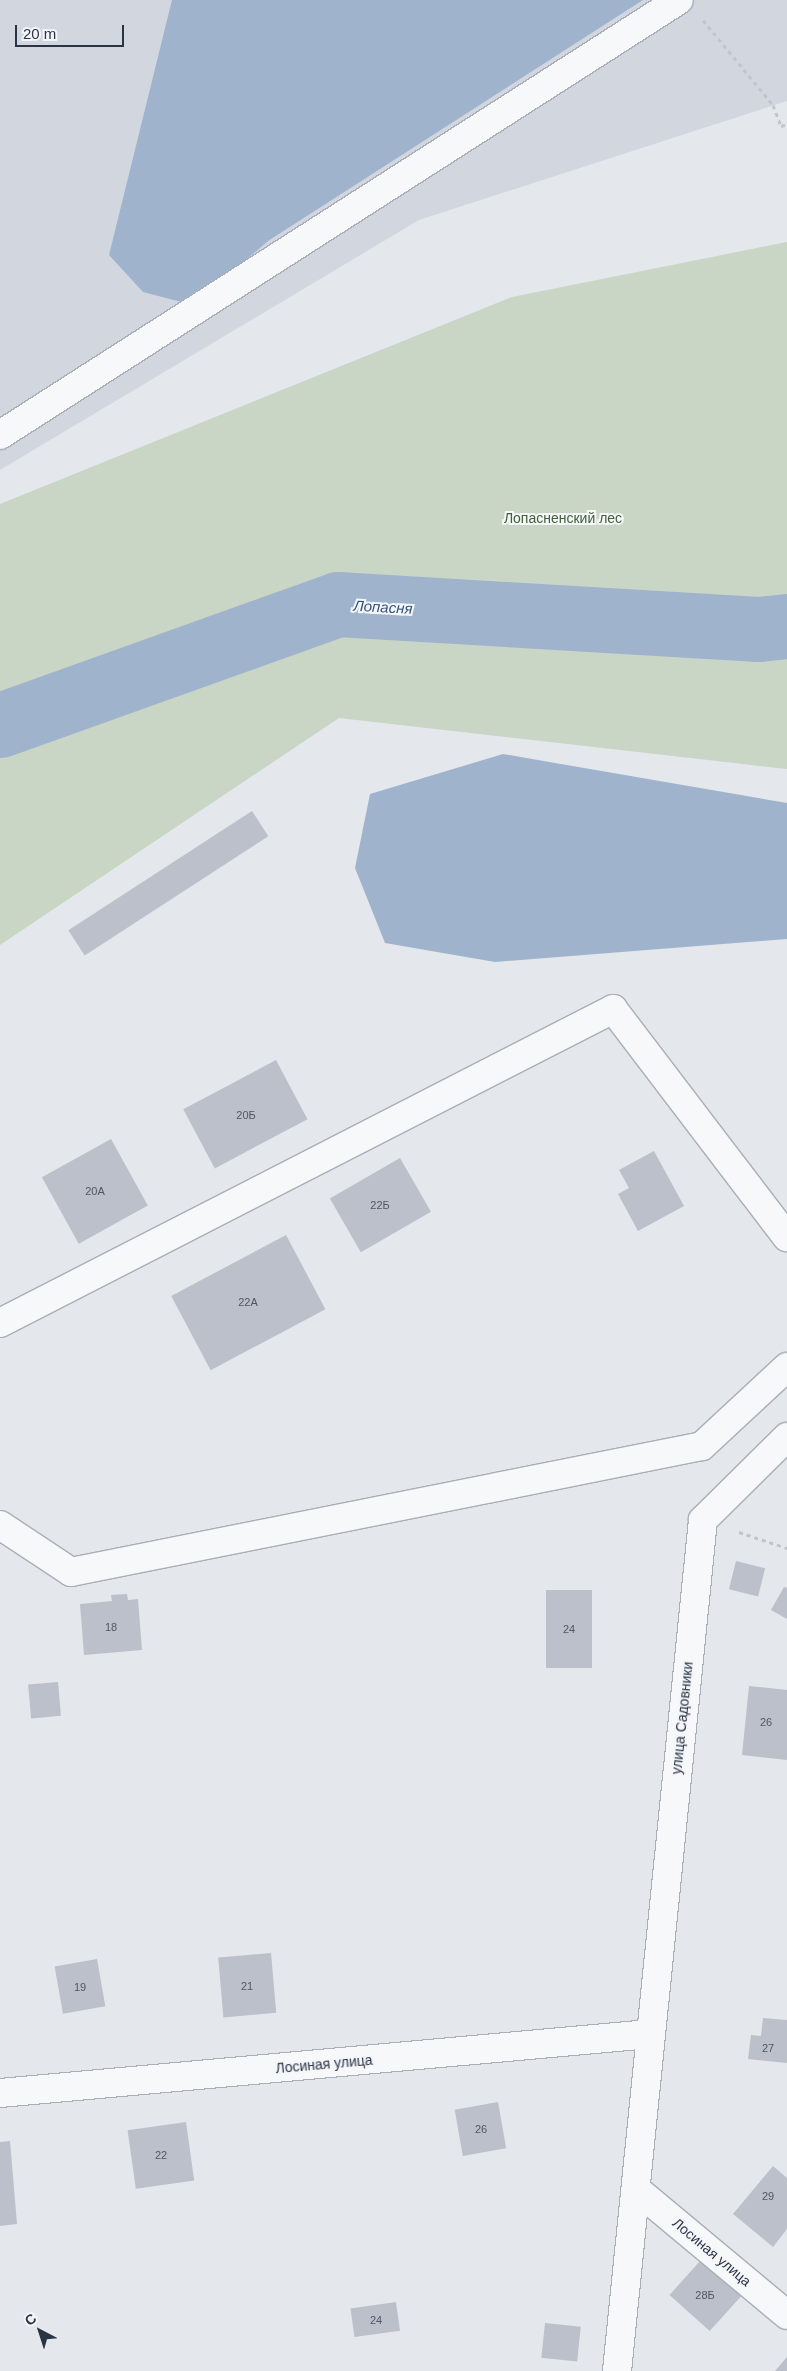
<!DOCTYPE html>
<html>
<head>
<meta charset="utf-8">
<style>
  body { margin:0 }
  #map { position:relative; width:787px; height:2371px; overflow:hidden; background:#e4e7ec; font-family:Arial,sans-serif }
  div>[style] { position:absolute }
  .built>* { inset:0; background:#d2d6de }
  .green>* { inset:0; background:#c9d6c5 }
  .water>* { inset:0; background:#9fb4cc }
  .river>* { height:65px; margin:-32.5px; padding:0 32.5px; transform-origin:32.5px; border-radius:32.5px; background:#9fb4cc }
  .building>* { inset:0; background:#bbc0ca; transform-origin:0 0 }
  .path>* { height:3px; margin-top:-1.5px; transform-origin:0; background:repeating-linear-gradient(90deg,#c2c5cb 0 4px,transparent 0 8px) }
  .roads { filter:drop-shadow(1px 0 #a9aeb7) drop-shadow(-1px 0 #a9aeb7) drop-shadow(0 1px #a9aeb7) drop-shadow(0 -1px #a9aeb7) }
  .minor>* { height:28px; margin:-14px; padding:0 14px; transform-origin:14px; border-radius:14px; background:#f7f8fa }
  span { translate:-50% -50%; white-space:nowrap; text-align:center; line-height:1.15; -webkit-text-stroke:4px #f4f6f9; paint-order:stroke }
  .number-label { font-size:11px; color:#4f5766 }
  .number-label span { -webkit-text-stroke-width:0 }
  .park-label { font-size:14px; color:#3f6138 }
  .street-label { font-size:14px; color:#2b3445 }
  .water-label { font-size:15px; color:#34527a; font-style:italic }
  .north { position:absolute; left:15px; top:2306px; width:50px; height:50px; -webkit-text-stroke:4px #f4f6f9; paint-order:stroke; rotate:320deg; font-size:14px; font-weight:700; line-height:20px; text-align:center; color:#2b3445 }
  .north::after { content:''; display:block; margin:auto; width:18px; height:22px; background:#2b3445; clip-path:polygon(50% 0,100% 100%,50% 72%,0 100%) }
  .scale { position:absolute; left:15px; top:25px; width:109px; height:22px; box-sizing:border-box; border:2px solid #2b3445; border-top:0; padding-left:6px; font-size:15px; line-height:18px; white-space:nowrap; color:#2b3445; -webkit-text-stroke:4px #f4f6f9; paint-order:stroke }
</style>
</head>
<body>
<div id="map">
  <div class="built">
    <div style="clip-path:polygon(0 0,787px 0,787px 101px,419px 220px,0 470px)"></div>
  </div>
  <div class="green">
    <div style="clip-path:polygon(787px 242px,787px 769px,339px 718px,0 945px,0 504px,512px 297px)"></div>
  </div>
  <div class="water">
    <div style="clip-path:polygon(172px 0,643px 0,268px 241px,193px 305px,143px 292px,109px 255px)"></div>
    <div style="clip-path:polygon(503px 754px,787px 803px,787px 939px,495px 962px,385px 943px,355px 868px,370px 794px)"></div>
  </div>
  <div class="river">
    <div style="left:0;top:725px;width:359px;rotate:-19.7deg"></div>
    <div style="left:338px;top:604px;width:421px;rotate:3.4deg"></div>
    <div style="left:758px;top:629px;width:29px;rotate:-6deg"></div>
  </div>
  <div class="building">
    <div style="left:252px;top:811px;width:30px;height:219px;rotate:57deg"></div>
    <div style="left:276px;top:1060px;width:67px;height:105px;rotate:62deg"></div>
    <div style="left:111px;top:1139px;width:76px;height:79px;rotate:61deg"></div>
    <div style="clip-path:polygon(654px 1151px,684px 1206px,638px 1231px,618px 1194px,629px 1188px,619px 1170px)"></div>
    <div style="left:400px;top:1158px;width:62px;height:81px;rotate:60deg"></div>
    <div style="left:286px;top:1235px;width:84px;height:130px;rotate:62deg"></div>
    <div style="left:736px;top:1561px;width:30px;height:29px;rotate:14deg"></div>
    <div style="clip-path:polygon(784px 1587px,787px 1588px,787px 1619px,771px 1610px)"></div>
    <div style="left:592px;top:1590px;width:78px;height:46px;rotate:90deg"></div>
    <div style="clip-path:polygon(127px 1594px,128px 1600px,138px 1599px,142px 1650px,84px 1655px,80px 1604px,112px 1601px,111px 1595px)"></div>
    <div style="left:58px;top:1682px;width:34px;height:30px;rotate:85deg"></div>
    <div style="clip-path:polygon(749px 1686px,787px 1690px,787px 1760px,742px 1755px)"></div>
    <div style="left:271px;top:1953px;width:60px;height:53px;rotate:85deg"></div>
    <div style="left:97px;top:1959px;width:48px;height:43px;rotate:80deg"></div>
    <div style="clip-path:polygon(763px 2018px,787px 2020px,787px 2063px,748px 2059px,751px 2035px,761px 2036px)"></div>
    <div style="left:498px;top:2102px;width:47px;height:44px;rotate:80deg"></div>
    <div style="left:186px;top:2122px;width:59px;height:59px;rotate:82deg"></div>
    <div style="clip-path:polygon(10px 2141px,17px 2224px,0 2226px,0 2142px)"></div>
    <div style="clip-path:polygon(773px 2166px,787px 2178px,787px 2229px,773px 2247px,733px 2214px)"></div>
    <div style="left:701px;top:2260px;width:54px;height:47px;rotate:42deg"></div>
    <div style="left:396px;top:2302px;width:29px;height:46px;rotate:82deg"></div>
    <div style="left:545px;top:2323px;width:36px;height:35px;rotate:6deg"></div>
    <div style="clip-path:polygon(787px 2357px,787px 2371px,775px 2371px)"></div>
  </div>
  <div class="path">
    <div style="left:703px;top:20px;width:110px;rotate:50.5deg"></div>
    <div style="left:773px;top:105px;width:22px;rotate:69deg"></div>
    <div style="left:781px;top:126px;width:6px;rotate:-18deg"></div>
    <div style="left:739px;top:1532px;width:51px;rotate:18.4deg"></div>
  </div>
  <div class="roads">
    <div class="minor">
      <div style="left:0;top:435px;width:806px;rotate:-32.65deg"></div>
      <div style="left:0;top:1323px;width:689px;rotate:-27.12deg"></div>
      <div style="left:613px;top:1009px;width:287px;rotate:52.7deg"></div>
      <div style="left:0;top:1525px;width:85px;rotate:33.5deg"></div>
      <div style="left:71px;top:1572px;width:643px;rotate:-11.29deg"></div>
      <div style="left:702px;top:1446px;width:116px;rotate:-42.9deg"></div>
      <div style="left:0;top:2093px;width:652px;rotate:-5.19deg"></div>
      <div style="left:637px;top:2190px;width:195px;rotate:39.8deg"></div>
      <div style="left:617px;top:2371px;width:855px;rotate:-84.23deg"></div>
      <div style="left:703px;top:1520px;width:118px;rotate:-44.7deg"></div>
    </div>
  </div>
  <div class="number-label">
    <span style="left:246px;top:1115px">20Б</span>
    <span style="left:95px;top:1191px">20А</span>
    <span style="left:380px;top:1205px">22Б</span>
    <span style="left:248px;top:1302px">22А</span>
    <span style="left:111px;top:1627px">18</span>
    <span style="left:569px;top:1629px">24</span>
    <span style="left:766px;top:1722px">26</span>
    <span style="left:247px;top:1986px">21</span>
    <span style="left:80px;top:1987px">19</span>
    <span style="left:768px;top:2048px">27</span>
    <span style="left:481px;top:2129px">26</span>
    <span style="left:161px;top:2155px">22</span>
    <span style="left:768px;top:2196px">29</span>
    <span style="left:705px;top:2295px">28Б</span>
    <span style="left:376px;top:2320px">24</span>
  </div>
  <div class="park-label">
    <span style="left:563px;top:518px">Лопасненский лес</span>
  </div>
  <div class="street-label">
    <span style="left:682px;top:1718px;rotate:-84deg">улица Садовники</span>
    <span style="left:324px;top:2064px;rotate:-5deg">Лосиная улица</span>
    <span style="left:712px;top:2252px;rotate:40deg">Лосиная улица</span>
  </div>
  <div class="water-label">
    <span style="left:383px;top:607px;rotate:3deg">Лопасня</span>
  </div>
  <div class="north">С</div>
  <div class="scale">20 m</div>
</div>
</body>
</html>
